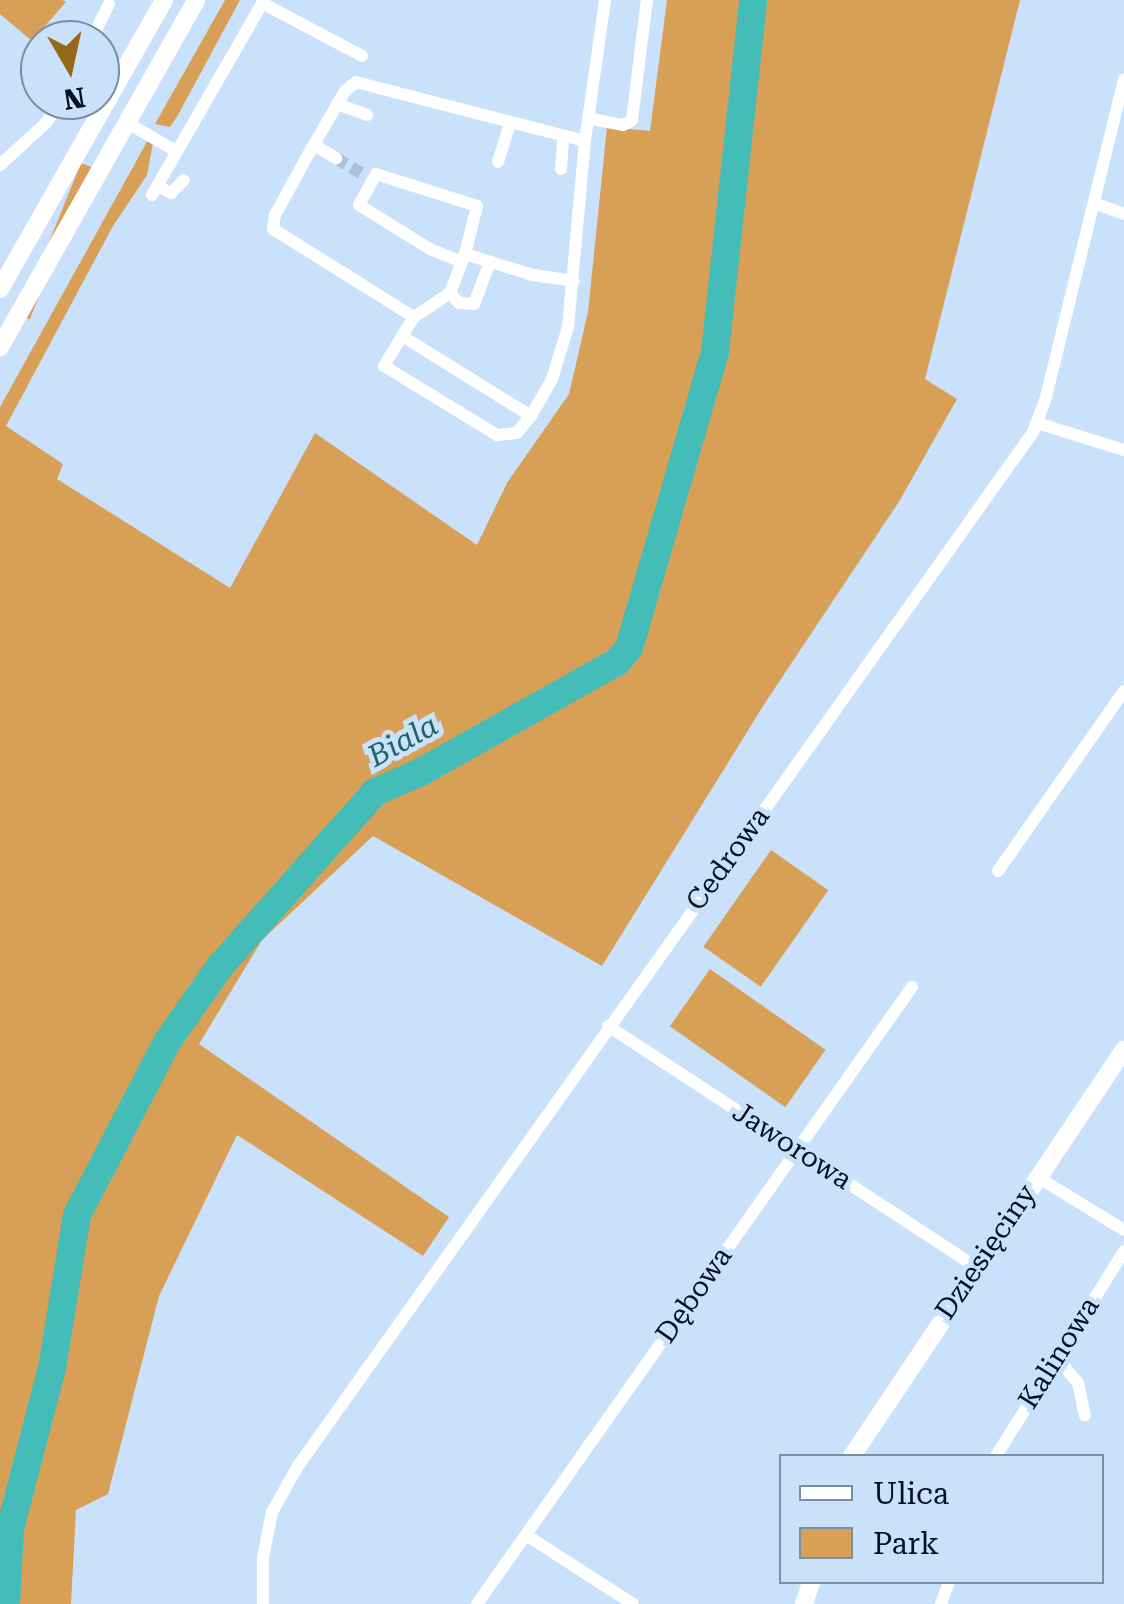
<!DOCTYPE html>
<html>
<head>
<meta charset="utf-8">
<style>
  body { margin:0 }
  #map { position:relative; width:1124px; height:1604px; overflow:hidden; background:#cae1fc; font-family:"Roboto Serif",serif }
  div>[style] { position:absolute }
  .green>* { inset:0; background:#d8a056; transform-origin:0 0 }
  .river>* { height:28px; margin:-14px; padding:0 14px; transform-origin:14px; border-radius:14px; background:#44bdb9 }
  .street-tunnel>* { height:12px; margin-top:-6px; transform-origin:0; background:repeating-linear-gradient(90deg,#acc2db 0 12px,transparent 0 18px) }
  .street>* { height:12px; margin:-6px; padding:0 6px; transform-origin:6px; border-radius:6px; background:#fff }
  .secondary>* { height:18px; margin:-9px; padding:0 9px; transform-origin:9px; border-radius:9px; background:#fff }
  span { translate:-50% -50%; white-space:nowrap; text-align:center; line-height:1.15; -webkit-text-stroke:10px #cae1fc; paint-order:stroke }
  .street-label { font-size:28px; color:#041120 }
  .water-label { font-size:30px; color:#216260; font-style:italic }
  .legend { position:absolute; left:779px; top:1454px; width:325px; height:130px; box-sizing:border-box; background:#cae1fc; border:2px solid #7b8ea4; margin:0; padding:12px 18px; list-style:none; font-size:30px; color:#041120 }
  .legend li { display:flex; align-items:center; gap:20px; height:50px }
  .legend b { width:50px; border:2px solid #7b8ea4 }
  .north { position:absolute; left:20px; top:20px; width:100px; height:100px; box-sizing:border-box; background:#cae1fc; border:2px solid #7b8ea4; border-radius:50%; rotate:171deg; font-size:28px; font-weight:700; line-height:40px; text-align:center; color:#041120 }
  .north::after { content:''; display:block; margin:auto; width:35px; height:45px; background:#99671a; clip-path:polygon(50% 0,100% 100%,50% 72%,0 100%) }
</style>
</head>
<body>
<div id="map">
  <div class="green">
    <div style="clip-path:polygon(0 0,63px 0,66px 2px,32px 41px,0 14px)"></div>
    <div style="clip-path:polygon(225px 0,240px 0,178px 115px,170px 127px,155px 124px)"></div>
    <div style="clip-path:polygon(667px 0,1020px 0,925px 379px,957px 399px,900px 500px,765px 703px,602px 966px,373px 836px,262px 940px,199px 1044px,449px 1217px,423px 1256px,237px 1135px,159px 1296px,108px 1494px,76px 1510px,71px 1604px,0 1604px,0 407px,148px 140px,153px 143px,147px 175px,113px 226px,6px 426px,63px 464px,57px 479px,230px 588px,315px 433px,477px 545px,507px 483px,569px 394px,588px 312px,607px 127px,650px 131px)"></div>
    <div style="left:81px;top:163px;width:11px;height:164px;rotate:22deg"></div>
    <div style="left:771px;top:850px;width:70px;height:118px;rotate:35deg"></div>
    <div style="left:710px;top:969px;width:141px;height:70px;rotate:35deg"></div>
  </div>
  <div class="river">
    <div style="left:6px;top:1604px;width:75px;rotate:-86.9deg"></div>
    <div style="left:10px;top:1529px;width:166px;rotate:-75.4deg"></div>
    <div style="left:52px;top:1368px;width:155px;rotate:-80.7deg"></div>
    <div style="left:77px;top:1215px;width:195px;rotate:-62.5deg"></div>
    <div style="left:167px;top:1042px;width:94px;rotate:-55deg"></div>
    <div style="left:221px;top:965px;width:232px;rotate:-48.3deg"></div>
    <div style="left:375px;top:792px;width:48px;rotate:-23.4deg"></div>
    <div style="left:419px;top:773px;width:227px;rotate:-29.3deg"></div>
    <div style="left:617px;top:662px;width:18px;rotate:-49deg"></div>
    <div style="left:629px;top:648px;width:308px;rotate:-73.8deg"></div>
    <div style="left:715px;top:352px;width:354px;rotate:-83.8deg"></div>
  </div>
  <div class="street-tunnel">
    <div style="left:336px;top:158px;width:29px;rotate:31deg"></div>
  </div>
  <div class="street">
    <div style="left:262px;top:3px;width:113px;rotate:27.9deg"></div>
    <div style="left:91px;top:40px;width:40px;rotate:-63.4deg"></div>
    <div style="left:337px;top:104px;width:32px;rotate:20deg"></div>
    <div style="left:592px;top:119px;width:32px;rotate:11deg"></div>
    <div style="left:623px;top:125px;width:10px;rotate:-29deg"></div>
    <div style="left:632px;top:120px;width:121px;rotate:-82.9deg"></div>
    <div style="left:126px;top:122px;width:58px;rotate:30.1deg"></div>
    <div style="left:585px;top:141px;width:236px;rotate:-165.6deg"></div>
    <div style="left:356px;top:82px;width:14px;rotate:141deg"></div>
    <div style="left:345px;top:91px;width:72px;rotate:120.1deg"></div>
    <div style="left:309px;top:153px;width:71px;rotate:118.7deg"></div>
    <div style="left:275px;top:215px;width:14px;rotate:98deg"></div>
    <div style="left:273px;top:229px;width:166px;rotate:32deg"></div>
    <div style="left:414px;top:317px;width:22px;rotate:122deg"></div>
    <div style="left:402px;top:336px;width:152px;rotate:31.8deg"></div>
    <div style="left:531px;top:416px;width:43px;rotate:-60.4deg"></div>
    <div style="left:552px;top:379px;width:54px;rotate:-72.9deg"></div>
    <div style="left:568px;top:327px;width:187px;rotate:-84.8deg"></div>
    <div style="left:585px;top:141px;width:142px;rotate:-81.9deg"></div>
    <div style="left:314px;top:145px;width:26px;rotate:31deg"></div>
    <div style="left:498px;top:162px;width:41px;rotate:-72.9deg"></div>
    <div style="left:0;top:165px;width:62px;rotate:-42.4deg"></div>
    <div style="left:46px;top:123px;width:28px;rotate:-55deg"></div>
    <div style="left:561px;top:169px;width:31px;rotate:-86deg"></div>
    <div style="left:157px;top:186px;width:16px;rotate:27deg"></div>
    <div style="left:171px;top:193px;width:18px;rotate:-45deg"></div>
    <div style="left:152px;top:195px;width:225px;rotate:-60.1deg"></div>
    <div style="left:1094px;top:203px;width:32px;rotate:20deg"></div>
    <div style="left:465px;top:254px;width:71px;rotate:17.2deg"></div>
    <div style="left:533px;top:275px;width:41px;rotate:8.3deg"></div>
    <div style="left:450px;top:293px;width:13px;rotate:48deg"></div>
    <div style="left:459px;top:303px;width:15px;rotate:4deg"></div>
    <div style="left:474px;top:304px;width:45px;rotate:-69.1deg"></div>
    <div style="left:414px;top:317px;width:43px;rotate:-33.7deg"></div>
    <div style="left:450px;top:293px;width:33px;rotate:-69deg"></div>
    <div style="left:462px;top:262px;width:9px;rotate:-69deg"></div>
    <div style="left:465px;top:254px;width:49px;rotate:-76deg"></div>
    <div style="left:477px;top:206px;width:106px;rotate:-162.4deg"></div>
    <div style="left:376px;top:174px;width:35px;rotate:119deg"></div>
    <div style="left:359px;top:205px;width:84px;rotate:31.8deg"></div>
    <div style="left:430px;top:249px;width:35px;rotate:22deg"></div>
    <div style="left:402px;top:336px;width:35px;rotate:121deg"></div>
    <div style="left:384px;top:366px;width:132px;rotate:31.4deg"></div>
    <div style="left:497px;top:435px;width:20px;rotate:-6deg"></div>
    <div style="left:517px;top:433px;width:22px;rotate:-51deg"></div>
    <div style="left:1037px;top:423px;width:91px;rotate:17.2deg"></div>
    <div style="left:998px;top:871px;width:220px;rotate:-55deg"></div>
    <div style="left:608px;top:1026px;width:440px;rotate:33.2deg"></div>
    <div style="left:1036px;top:1176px;width:103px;rotate:31.5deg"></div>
    <div style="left:1057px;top:1358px;width:33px;rotate:50deg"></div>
    <div style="left:1078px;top:1383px;width:33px;rotate:78deg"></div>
    <div style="left:996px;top:1456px;width:242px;rotate:-58deg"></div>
    <div style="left:526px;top:1535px;width:127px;rotate:32.8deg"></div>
    <div style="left:263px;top:1604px;width:46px;rotate:-90deg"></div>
    <div style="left:263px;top:1558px;width:47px;rotate:-78.9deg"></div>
    <div style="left:272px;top:1512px;width:53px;rotate:-60.5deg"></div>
    <div style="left:298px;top:1466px;width:1269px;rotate:-54.59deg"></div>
    <div style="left:1033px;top:432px;width:33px;rotate:-69deg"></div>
    <div style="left:1045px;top:401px;width:331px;rotate:-76.2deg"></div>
    <div style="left:477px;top:1604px;width:755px;rotate:-54.82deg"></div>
    <div style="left:941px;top:1604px;width:23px;rotate:-70deg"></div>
  </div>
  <div class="secondary">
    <div style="left:0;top:289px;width:332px;rotate:-60.4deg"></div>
    <div style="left:0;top:347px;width:399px;rotate:-60.5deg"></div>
    <div style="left:852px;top:1456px;width:489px;rotate:-56.2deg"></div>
    <div style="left:804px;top:1604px;width:23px;rotate:-72deg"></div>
  </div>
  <div class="street-label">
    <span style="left:728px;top:859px;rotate:-54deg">Cedrowa</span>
    <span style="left:792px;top:1146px;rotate:33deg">Jaworowa</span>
    <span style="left:986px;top:1252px;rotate:-56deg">Dziesięciny</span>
    <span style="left:694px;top:1295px;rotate:-55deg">Dębowa</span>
    <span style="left:1059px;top:1353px;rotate:-58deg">Kalinowa</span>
  </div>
  <div class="water-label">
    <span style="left:403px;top:741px;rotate:-29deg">Biala</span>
  </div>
  <ul class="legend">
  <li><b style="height:12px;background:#fff"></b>Ulica</li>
  <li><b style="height:28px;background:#d8a056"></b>Park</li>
  </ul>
  <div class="north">N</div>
</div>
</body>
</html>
